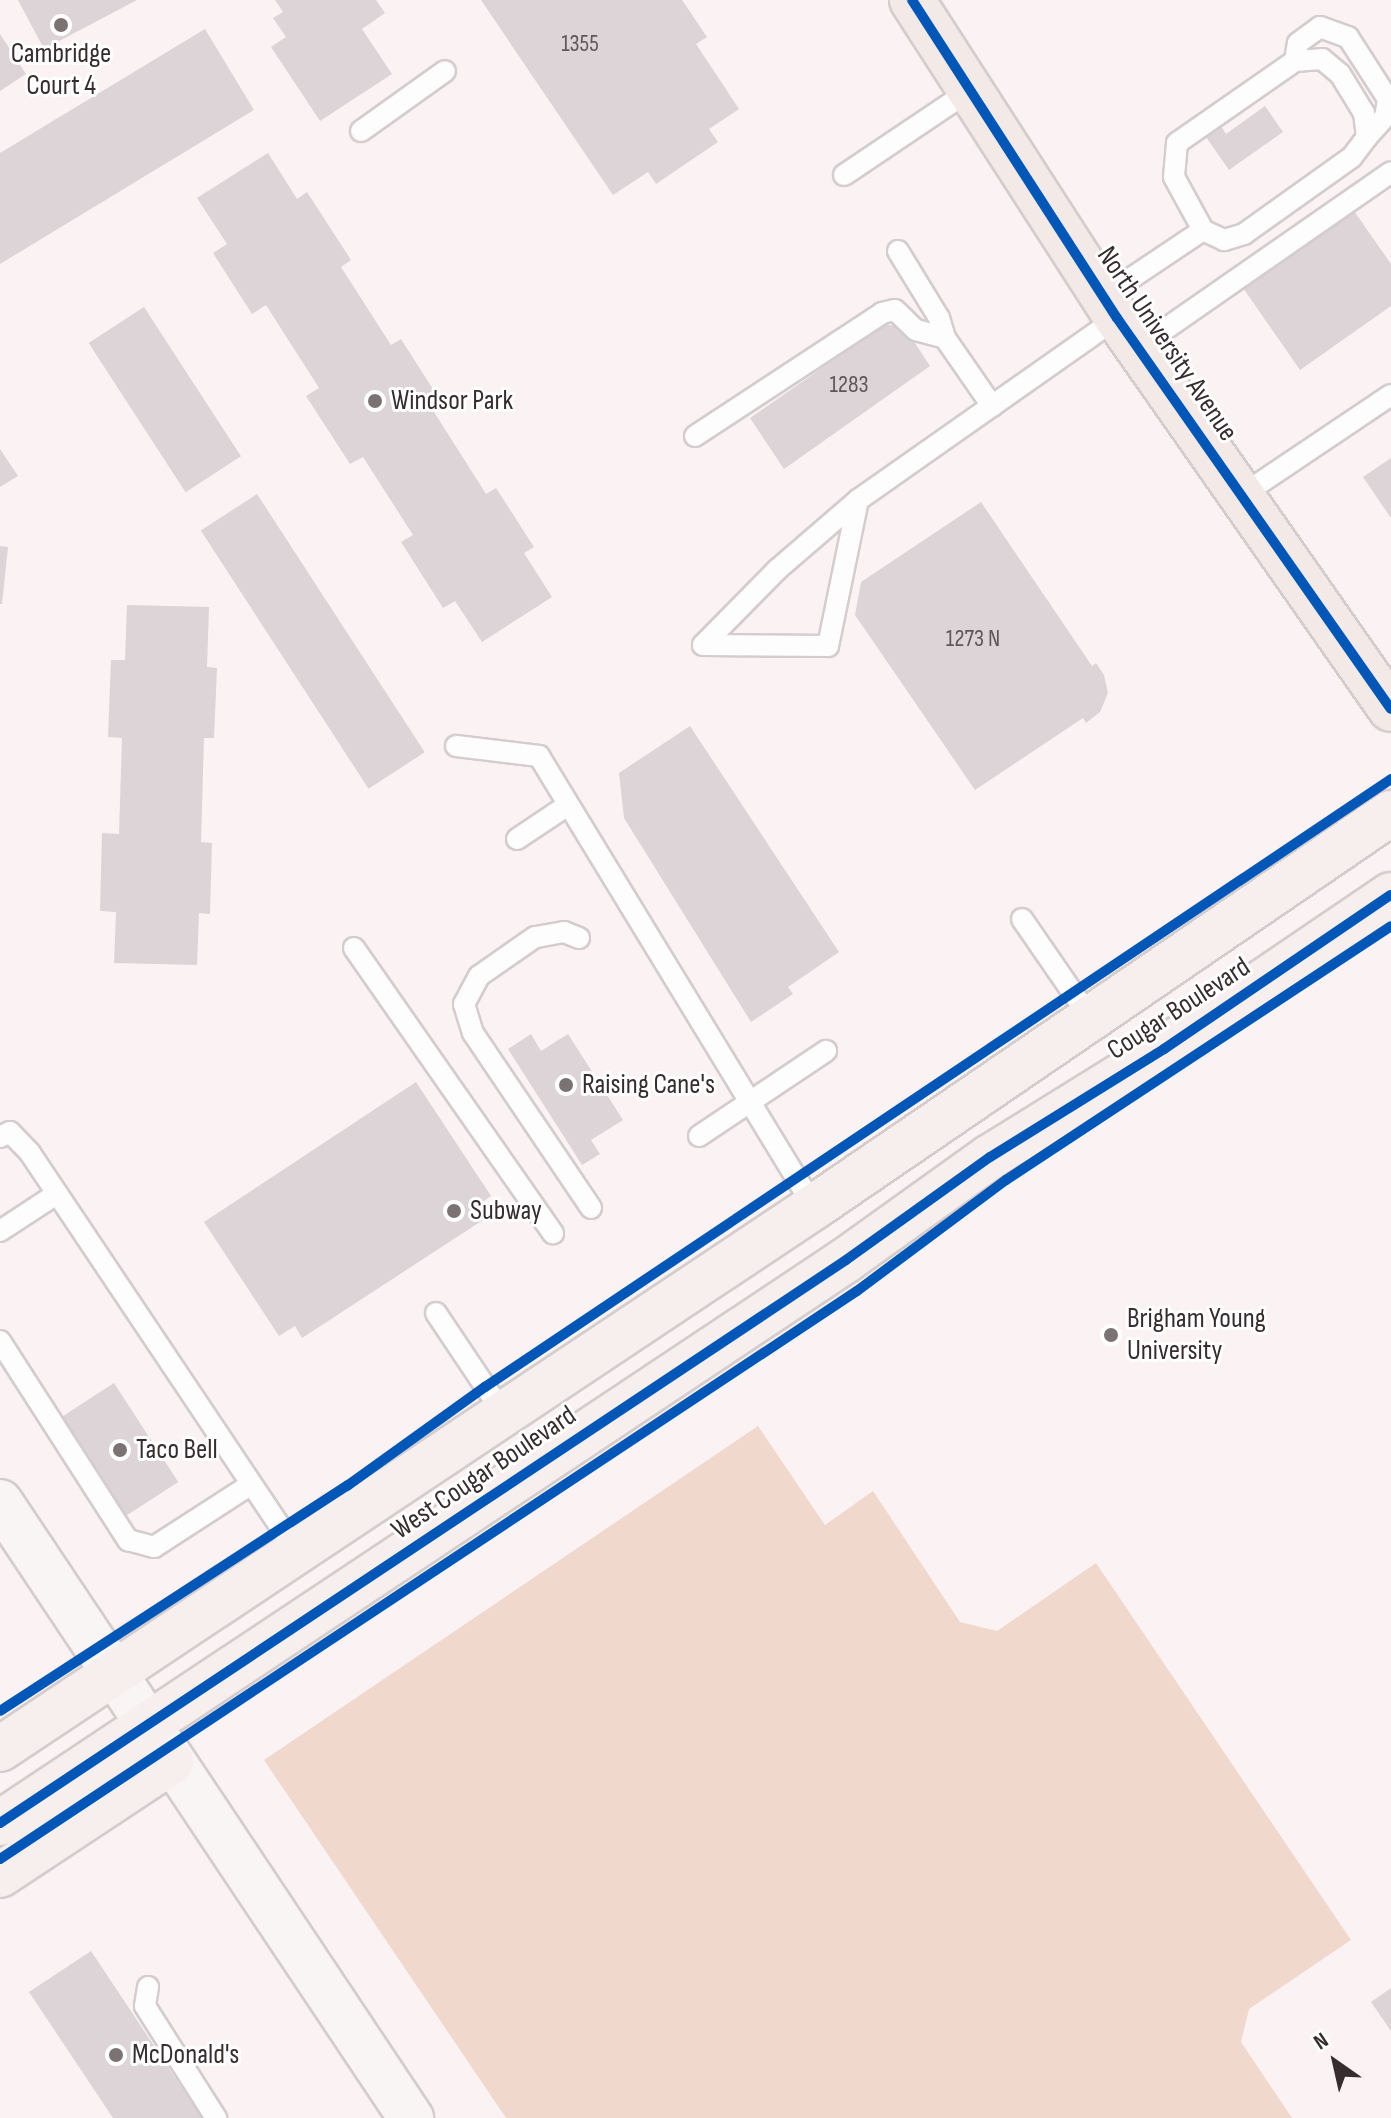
<!DOCTYPE html>
<html>
<head>
<meta charset="utf-8">
<style>
  body { margin:0 }
  #map { position:relative; width:1391px; height:2118px; overflow:hidden; background:#faf2f3; font-family:"Sofia Sans Condensed",sans-serif }
  div>[style] { position:absolute }
  .green>* { inset:0; background:#f0d9cc }
  .building>* { inset:0; background:#dcd4d6; transform-origin:0 0 }
  .roads { filter:drop-shadow(2px 0 #d4cccd) drop-shadow(-2px 0 #d4cccd) drop-shadow(0 2px #d4cccd) drop-shadow(0 -2px #d4cccd) }
  .service>* { height:20px; margin:-10px; padding:0 10px; transform-origin:10px; border-radius:10px; background:#fefdfd }
  .secondary>* { height:44px; margin:-22px; padding:0 22px; transform-origin:22px; border-radius:22px; background:#faf5f5 }
  .primary>* { height:44px; margin:-22px; padding:0 22px; transform-origin:22px; border-radius:22px; background:#f6efed }
  .trunk>* { height:44px; margin:-22px; padding:0 22px; transform-origin:22px; border-radius:22px; background:#f3eae8 }
  .cycleway>* { height:10px; margin:-5px; padding:0 5px; transform-origin:5px; border-radius:5px; background:#0057b8 }
  .dots>* { width:22px; height:22px; translate:-50% -50%; box-sizing:border-box; border:4px solid #fff; border-radius:50% }
  span { translate:-50% -50%; white-space:nowrap; text-align:center; line-height:1.15; -webkit-text-stroke:6px #fff; paint-order:stroke }
  .number-label { font-size:24px; color:#605758 }
  .number-label span { -webkit-text-stroke-width:0 }
  .poi-label { font-size:28px; color:#372d2e }
  .left { translate:0 -50%; text-align:left }
  .street-label { font-size:28px; color:#372d2e }
  .north { position:absolute; left:1295px; top:2022px; width:80px; height:80px; -webkit-text-stroke:6px #fff; paint-order:stroke; rotate:326deg; font-size:22px; font-weight:700; line-height:32px; text-align:center; color:#372d2e }
  .north::after { content:''; display:block; margin:auto; width:28px; height:36px; background:#372d2e; clip-path:polygon(50% 0,100% 100%,50% 72%,0 100%) }
</style>
</head>
<body>
<div id="map">
  <div class="green">
    <div style="clip-path:polygon(758px 1426px,825px 1525px,873px 1491px,960px 1622px,997px 1631px,1096px 1563px,1351px 1940px,1249px 2009px,1241px 2042px,1292px 2118px,506px 2118px,264px 1760px)"></div>
  </div>
  <div class="building">
    <div style="clip-path:polygon(18px 0,137px 0,44px 49px)"></div>
    <div style="clip-path:polygon(275px 0,376px 0,385px 13px,362px 29px,392px 74px,320px 121px,271px 47px,286px 37px,273px 18px,283px 12px)"></div>
    <div style="clip-path:polygon(481px 0,682px 0,707px 37px,696px 44px,739px 109px,709px 129px,718px 142px,656px 184px,648px 172px,613px 195px)"></div>
    <div style="clip-path:polygon(205px 29px,254px 110px,0 264px,0 153px)"></div>
    <div style="clip-path:polygon(0 34px,26px 74px,0 91px)"></div>
    <div style="clip-path:polygon(1265px 106px,1283px 132px,1229px 170px,1206px 137px,1221px 126px,1226px 134px)"></div>
    <div style="clip-path:polygon(268px 153px,297px 199px,307px 192px,351px 260px,341px 267px,391px 345px,401px 339px,443px 405px,434px 412px,486px 494px,496px 488px,534px 547px,524px 553px,552px 597px,482px 642px,455px 601px,443px 608px,401px 542px,413px 535px,363px 457px,350px 464px,306px 396px,319px 388px,266px 305px,252px 314px,213px 253px,227px 244px,197px 198px)"></div>
    <div style="clip-path:polygon(1352px 208px,1391px 264px,1391px 306px,1300px 370px,1241px 285px)"></div>
    <div style="left:144px;top:307px;width:178px;height:66px;rotate:57deg"></div>
    <div style="clip-path:polygon(885px 324px,905px 328px,930px 366px,784px 469px,750px 418px)"></div>
    <div style="clip-path:polygon(0 449px,18px 476px,0 487px)"></div>
    <div style="clip-path:polygon(1391px 458px,1391px 518px,1363px 477px)"></div>
    <div style="left:257px;top:494px;width:308px;height:67px;rotate:57deg"></div>
    <div style="clip-path:polygon(981px 502px,1092px 666px,1096px 663px,1104px 675px,1108px 693px,1100px 712px,1086px 723px,1083px 718px,975px 790px,855px 615px,861px 582px)"></div>
    <div style="clip-path:polygon(0 546px,8px 547px,2px 604px,0 604px)"></div>
    <div style="clip-path:polygon(127px 605px,209px 607px,207px 667px,217px 668px,214px 738px,204px 738px,201px 842px,212px 843px,210px 914px,199px 913px,197px 965px,114px 963px,116px 912px,100px 911px,102px 833px,119px 834px,122px 738px,108px 737px,111px 660px,125px 660px)"></div>
    <div style="clip-path:polygon(690px 726px,839px 952px,788px 987px,793px 994px,751px 1022px,624px 818px,619px 773px)"></div>
    <div style="clip-path:polygon(531px 1034px,541px 1051px,568px 1034px,623px 1120px,591px 1140px,600px 1154px,582px 1165px,508px 1049px)"></div>
    <div style="clip-path:polygon(416px 1082px,491px 1196px,475px 1207px,483px 1220px,302px 1338px,295px 1326px,279px 1336px,204px 1222px)"></div>
    <div style="left:114px;top:1383px;width:118px;height:63px;rotate:57deg"></div>
    <div style="clip-path:polygon(91px 1951px,202px 2118px,113px 2118px,29px 1992px)"></div>
    <div style="clip-path:polygon(1391px 1988px,1391px 2031px,1371px 2002px)"></div>
  </div>
  <div class="roads">
    <div class="service">
      <div style="left:1322px;top:59px;width:23px;rotate:40deg"></div>
      <div style="left:1340px;top:74px;width:46px;rotate:58.4deg"></div>
      <div style="left:1364px;top:113px;width:24px;rotate:83deg"></div>
      <div style="left:1367px;top:137px;width:25px;rotate:127deg"></div>
      <div style="left:1352px;top:157px;width:133px;rotate:144.5deg"></div>
      <div style="left:1244px;top:234px;width:21px;rotate:163deg"></div>
      <div style="left:1224px;top:240px;width:23px;rotate:-155deg"></div>
      <div style="left:1203px;top:230px;width:60px;rotate:-118.7deg"></div>
      <div style="left:1174px;top:177px;width:34px;rotate:-85deg"></div>
      <div style="left:1177px;top:143px;width:144px;rotate:-34.8deg"></div>
      <div style="left:1295px;top:61px;width:27px;rotate:-4deg"></div>
      <div style="left:1295px;top:61px;width:18px;rotate:-81deg"></div>
      <div style="left:1298px;top:43px;width:27px;rotate:-36deg"></div>
      <div style="left:1320px;top:27px;width:30px;rotate:20deg"></div>
      <div style="left:1348px;top:37px;width:74px;rotate:57.2deg"></div>
      <div style="left:1388px;top:99px;width:18px;rotate:99deg"></div>
      <div style="left:1385px;top:117px;width:27px;rotate:132deg"></div>
      <div style="left:361px;top:131px;width:103px;rotate:-35.5deg"></div>
      <div style="left:844px;top:175px;width:154px;rotate:-33.9deg"></div>
      <div style="left:898px;top:251px;width:79px;rotate:58.5deg"></div>
      <div style="left:939px;top:318px;width:21px;rotate:73deg"></div>
      <div style="left:945px;top:338px;width:83px;rotate:55.3deg"></div>
      <div style="left:1103px;top:297px;width:120px;rotate:-33.8deg"></div>
      <div style="left:1138px;top:348px;width:308px;rotate:-34.8deg"></div>
      <div style="left:695px;top:436px;width:224px;rotate:-33.3deg"></div>
      <div style="left:882px;top:313px;width:13px;rotate:-13deg"></div>
      <div style="left:895px;top:310px;width:29px;rotate:44deg"></div>
      <div style="left:916px;top:330px;width:30px;rotate:15deg"></div>
      <div style="left:1242px;top:495px;width:179px;rotate:-33.9deg"></div>
      <div style="left:703px;top:645px;width:107px;rotate:-45.4deg"></div>
      <div style="left:778px;top:569px;width:106px;rotate:-40.8deg"></div>
      <div style="left:858px;top:500px;width:317px;rotate:-35.1deg"></div>
      <div style="left:703px;top:645px;width:125px;rotate:0.5deg"></div>
      <div style="left:828px;top:646px;width:149px;rotate:-78.4deg"></div>
      <div style="left:456px;top:746px;width:84px;rotate:6.9deg"></div>
      <div style="left:539px;top:756px;width:528px;rotate:58.63deg"></div>
      <div style="left:517px;top:839px;width:61px;rotate:-33.7deg"></div>
      <div style="left:1022px;top:919px;width:121px;rotate:55.4deg"></div>
      <div style="left:579px;top:938px;width:16px;rotate:-158deg"></div>
      <div style="left:564px;top:932px;width:29px;rotate:170deg"></div>
      <div style="left:535px;top:937px;width:68px;rotate:145.1deg"></div>
      <div style="left:479px;top:976px;width:32px;rotate:118deg"></div>
      <div style="left:464px;top:1004px;width:30px;rotate:73deg"></div>
      <div style="left:473px;top:1033px;width:211px;rotate:56deg"></div>
      <div style="left:354px;top:948px;width:348px;rotate:55.1deg"></div>
      <div style="left:699px;top:1136px;width:153px;rotate:-33.8deg"></div>
      <div style="left:0;top:1137px;width:11px;rotate:-27deg"></div>
      <div style="left:10px;top:1132px;width:29px;rotate:46deg"></div>
      <div style="left:30px;top:1153px;width:479px;rotate:56.2deg"></div>
      <div style="left:0;top:1231px;width:66px;rotate:-33.2deg"></div>
      <div style="left:436px;top:1313px;width:120px;rotate:56.2deg"></div>
      <div style="left:0;top:1341px;width:237px;rotate:57.3deg"></div>
      <div style="left:128px;top:1540px;width:27px;rotate:15deg"></div>
      <div style="left:154px;top:1547px;width:114px;rotate:-32.9deg"></div>
      <div style="left:148px;top:1987px;width:19px;rotate:99deg"></div>
      <div style="left:145px;top:2006px;width:133px;rotate:57.6deg"></div>
    </div>
    <div class="secondary">
      <div style="left:0;top:1502px;width:741px;rotate:56.29deg"></div>
    </div>
    <div class="primary">
      <div style="left:0;top:1749px;width:978px;rotate:-33.66deg"></div>
      <div style="left:814px;top:1207px;width:699px;rotate:-34.33deg"></div>
      <div style="left:0;top:1823px;width:1016px;rotate:-33.64deg"></div>
      <div style="left:846px;top:1260px;width:177px;rotate:-35.6deg"></div>
      <div style="left:990px;top:1157px;width:205px;rotate:-31.8deg"></div>
      <div style="left:1164px;top:1049px;width:274px;rotate:-34.2deg"></div>
      <div style="left:0;top:1875px;width:205px;rotate:-33.5deg"></div>
    </div>
    <div class="trunk">
      <div style="left:912px;top:0;width:378px;rotate:57.2deg"></div>
      <div style="left:1117px;top:318px;width:477px;rotate:55deg"></div>
    </div>
  </div>
  <div class="cycleway">
    <div style="left:912px;top:0;width:378px;rotate:57.2deg"></div>
    <div style="left:1117px;top:318px;width:477px;rotate:55deg"></div>
    <div style="left:0;top:1711px;width:414px;rotate:-33deg"></div>
    <div style="left:347px;top:1486px;width:170px;rotate:-35.7deg"></div>
    <div style="left:485px;top:1387px;width:1091px;rotate:-33.86deg"></div>
    <div style="left:0;top:1823px;width:1016px;rotate:-33.64deg"></div>
    <div style="left:846px;top:1260px;width:177px;rotate:-35.6deg"></div>
    <div style="left:990px;top:1157px;width:205px;rotate:-31.8deg"></div>
    <div style="left:1164px;top:1049px;width:274px;rotate:-34.2deg"></div>
    <div style="left:0;top:1859px;width:1028px;rotate:-33.54deg"></div>
    <div style="left:857px;top:1291px;width:186px;rotate:-36.7deg"></div>
    <div style="left:1006px;top:1180px;width:461px;rotate:-33.4deg"></div>
  </div>
  <div class="dots">
    <div style="left:61px;top:25px;background:#7b7273"></div>
    <div style="left:375px;top:401px;background:#7b7273"></div>
    <div style="left:566px;top:1085px;background:#7b7273"></div>
    <div style="left:454px;top:1211px;background:#7b7273"></div>
    <div style="left:1111px;top:1335px;background:#7b7273"></div>
    <div style="left:120px;top:1450px;background:#7b7273"></div>
    <div style="left:116px;top:2055px;background:#7b7273"></div>
  </div>
  <div class="number-label">
    <span style="left:580px;top:44px">1355</span>
    <span style="left:849px;top:385px">1283</span>
    <span style="left:973px;top:639px">1273 N</span>
  </div>
  <div class="poi-label">
    <span style="left:61px;top:70px">Cambridge<br>Court 4</span>
    <span class="left" style="left:391px;top:401px">Windsor Park</span>
    <span class="left" style="left:582px;top:1085px">Raising Cane's</span>
    <span class="left" style="left:470px;top:1211px">Subway</span>
    <span class="left" style="left:1127px;top:1335px">Brigham Young<br>University</span>
    <span class="left" style="left:136px;top:1450px">Taco Bell</span>
    <span class="left" style="left:132px;top:2055px">McDonald's</span>
  </div>
  <div class="street-label">
    <span style="left:1167px;top:344px;rotate:56deg">North University Avenue</span>
    <span style="left:1179px;top:1009px;rotate:-33deg">Cougar Boulevard</span>
    <span style="left:484px;top:1473px;rotate:-34deg">West Cougar Boulevard</span>
  </div>
  <div class="north">N</div>
</div>
</body>
</html>
